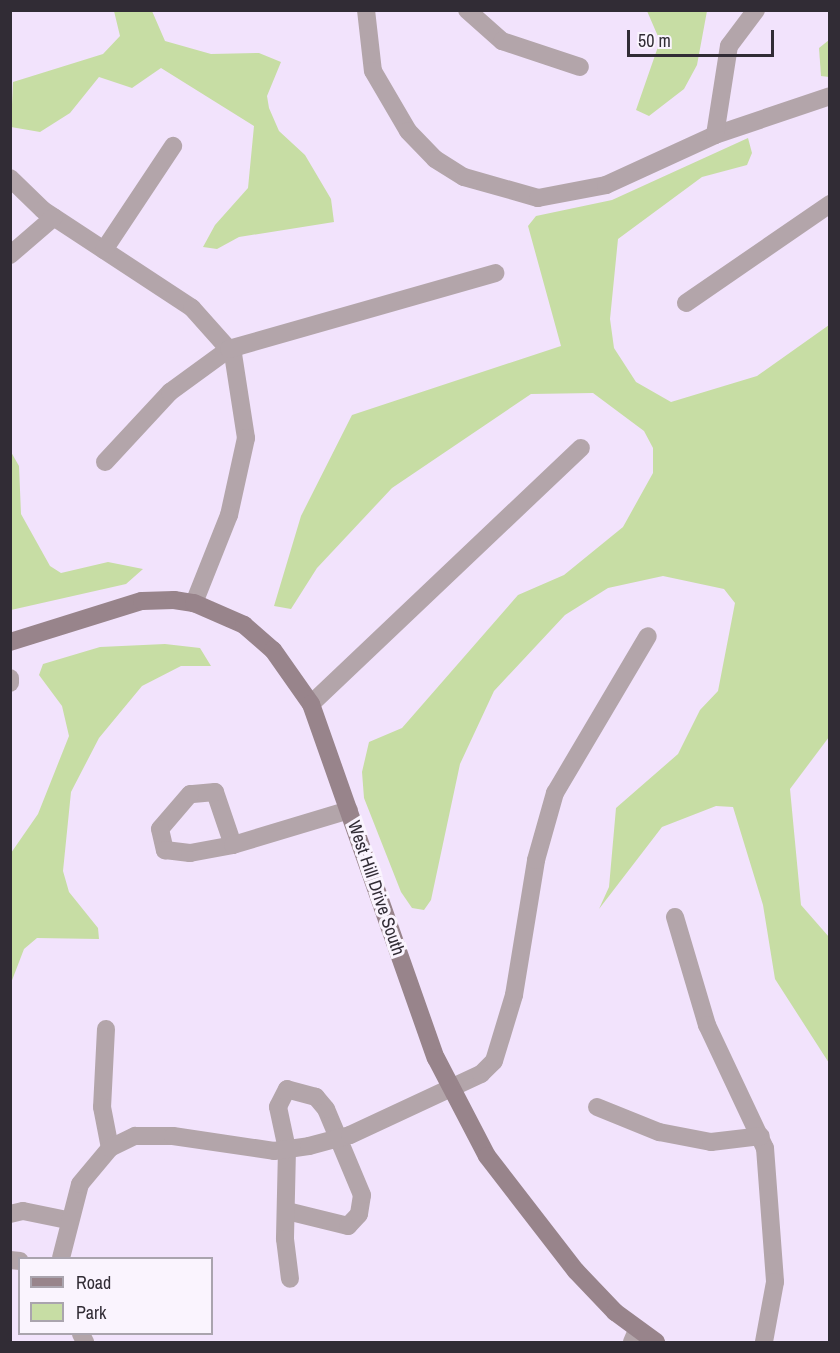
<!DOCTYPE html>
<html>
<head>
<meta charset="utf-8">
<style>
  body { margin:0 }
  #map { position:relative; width:840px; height:1353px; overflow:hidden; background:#f2e3fc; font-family:"Archivo Narrow",sans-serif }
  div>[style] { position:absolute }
  .green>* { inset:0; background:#c7dda4 }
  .street>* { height:18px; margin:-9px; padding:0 9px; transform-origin:9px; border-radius:9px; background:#b3a5aa }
  .secondary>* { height:18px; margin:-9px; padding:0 9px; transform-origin:9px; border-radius:9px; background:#98848b }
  span { translate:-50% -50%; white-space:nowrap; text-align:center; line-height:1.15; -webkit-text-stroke:6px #faf4fe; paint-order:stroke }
  .street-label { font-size:18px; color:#312c35 }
  .frame { position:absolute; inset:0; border:12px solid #312c35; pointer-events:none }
  .legend { position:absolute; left:18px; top:1257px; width:195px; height:78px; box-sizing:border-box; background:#faf4fe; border:2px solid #aaa4ae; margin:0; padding:8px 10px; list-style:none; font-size:18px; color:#312c35 }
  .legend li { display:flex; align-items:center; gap:12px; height:30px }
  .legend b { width:30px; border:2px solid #aaa4ae }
  .scale { position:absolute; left:627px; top:30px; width:147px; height:27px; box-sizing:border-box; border:3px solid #312c35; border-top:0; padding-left:8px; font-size:18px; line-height:21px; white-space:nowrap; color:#312c35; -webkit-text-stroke:4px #faf4fe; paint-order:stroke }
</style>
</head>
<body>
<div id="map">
  <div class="green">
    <div style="clip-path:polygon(114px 11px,152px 11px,165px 41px,211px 54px,259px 53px,281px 62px,267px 96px,269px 108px,279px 131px,305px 155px,331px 199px,334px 222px,239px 237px,217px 249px,203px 247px,215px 225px,248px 188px,254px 126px,161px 68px,132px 88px,99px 77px,70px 113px,40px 132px,11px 127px,13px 82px,103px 54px,120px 36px)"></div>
    <div style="clip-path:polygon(647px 11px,707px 11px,697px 65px,684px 89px,649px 116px,636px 110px,660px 41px)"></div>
    <div style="clip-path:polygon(829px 40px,829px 77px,821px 76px,819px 48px)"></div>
    <div style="clip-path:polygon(748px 138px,752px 153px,747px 165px,702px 177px,618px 239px,610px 319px,614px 348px,636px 382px,671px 402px,757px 376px,829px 325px,829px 737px,790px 789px,801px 905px,829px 937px,829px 1063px,775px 979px,763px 905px,733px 807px,716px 806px,662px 827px,599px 909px,609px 887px,616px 808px,678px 754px,700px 710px,718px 691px,735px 603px,724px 589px,663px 576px,608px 588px,565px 615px,494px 691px,460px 764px,431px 900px,424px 910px,412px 908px,401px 892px,364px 798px,362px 772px,369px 742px,402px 728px,518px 595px,564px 575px,623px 527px,653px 473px,653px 448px,644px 431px,593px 393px,531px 394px,392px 488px,317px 568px,291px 609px,274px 606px,301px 516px,352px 415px,561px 346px,528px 226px,536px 216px,612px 200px)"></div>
    <div style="clip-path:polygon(11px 452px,19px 466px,21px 514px,50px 566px,61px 573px,108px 562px,143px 569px,126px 584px,11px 610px)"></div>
    <div style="clip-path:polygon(165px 644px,200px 648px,211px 666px,181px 666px,142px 686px,99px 738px,71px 792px,63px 871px,69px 892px,98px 928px,99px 939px,37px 938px,24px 949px,11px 983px,11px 853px,38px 814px,69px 736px,62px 706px,39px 675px,43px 664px,100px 647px)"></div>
  </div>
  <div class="street">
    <div style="left:366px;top:10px;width:61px;rotate:83.5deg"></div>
    <div style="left:373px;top:71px;width:69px;rotate:59.7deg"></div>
    <div style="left:408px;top:131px;width:39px;rotate:46deg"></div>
    <div style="left:435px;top:159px;width:34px;rotate:32deg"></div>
    <div style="left:464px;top:177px;width:77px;rotate:15.8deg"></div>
    <div style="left:538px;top:198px;width:69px;rotate:-10.8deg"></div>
    <div style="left:606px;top:185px;width:120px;rotate:-24.6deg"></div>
    <div style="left:715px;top:135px;width:121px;rotate:-18.7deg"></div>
    <div style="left:467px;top:10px;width:47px;rotate:41.5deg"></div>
    <div style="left:502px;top:41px;width:82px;rotate:18.4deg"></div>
    <div style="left:715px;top:135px;width:90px;rotate:-81.1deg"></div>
    <div style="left:729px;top:46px;width:45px;rotate:-53.1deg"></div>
    <div style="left:10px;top:178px;width:46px;rotate:44.1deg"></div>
    <div style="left:43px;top:210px;width:178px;rotate:33.3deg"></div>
    <div style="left:192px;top:308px;width:62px;rotate:48.3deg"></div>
    <div style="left:233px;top:354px;width:85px;rotate:81.2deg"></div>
    <div style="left:246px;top:438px;width:79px;rotate:102.4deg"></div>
    <div style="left:229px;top:515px;width:95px;rotate:111.7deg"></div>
    <div style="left:104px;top:250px;width:125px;rotate:-56.4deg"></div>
    <div style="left:10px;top:255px;width:58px;rotate:-40.8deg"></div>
    <div style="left:686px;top:303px;width:175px;rotate:-34.5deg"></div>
    <div style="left:105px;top:462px;width:96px;rotate:-47.1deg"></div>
    <div style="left:170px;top:392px;width:73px;rotate:-36.1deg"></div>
    <div style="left:229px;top:349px;width:277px;rotate:-15.9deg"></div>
    <div style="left:10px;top:678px;width:5px;rotate:90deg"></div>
    <div style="left:311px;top:704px;width:372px;rotate:-43.5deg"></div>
    <div style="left:233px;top:845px;width:56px;rotate:-108.8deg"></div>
    <div style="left:215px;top:792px;width:25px;rotate:175deg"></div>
    <div style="left:190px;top:794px;width:46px;rotate:130.6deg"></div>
    <div style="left:160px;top:829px;width:22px;rotate:77deg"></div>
    <div style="left:165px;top:850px;width:25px;rotate:7deg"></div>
    <div style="left:190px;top:853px;width:44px;rotate:-10.5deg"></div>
    <div style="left:233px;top:845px;width:121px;rotate:-16.8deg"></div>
    <div style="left:675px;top:917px;width:113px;rotate:73.5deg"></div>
    <div style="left:707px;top:1025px;width:136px;rotate:64.8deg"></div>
    <div style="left:765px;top:1148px;width:134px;rotate:85.7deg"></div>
    <div style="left:775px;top:1282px;width:61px;rotate:100.4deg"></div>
    <div style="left:106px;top:1029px;width:78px;rotate:92.9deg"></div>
    <div style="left:102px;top:1107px;width:42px;rotate:79deg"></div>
    <div style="left:597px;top:1107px;width:67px;rotate:22deg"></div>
    <div style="left:659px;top:1132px;width:53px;rotate:10.9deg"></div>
    <div style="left:711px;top:1142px;width:50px;rotate:-6.8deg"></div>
    <div style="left:287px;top:1211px;width:63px;rotate:13.8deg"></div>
    <div style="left:348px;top:1226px;width:16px;rotate:-47deg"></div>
    <div style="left:359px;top:1214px;width:19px;rotate:-81deg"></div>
    <div style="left:362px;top:1195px;width:93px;rotate:-112.7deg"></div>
    <div style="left:326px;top:1109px;width:16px;rotate:-130deg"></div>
    <div style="left:316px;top:1097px;width:30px;rotate:-165deg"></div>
    <div style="left:287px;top:1089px;width:20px;rotate:117deg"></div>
    <div style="left:278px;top:1107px;width:43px;rotate:77.9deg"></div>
    <div style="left:287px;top:1149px;width:90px;rotate:91.3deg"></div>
    <div style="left:285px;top:1239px;width:40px;rotate:82.9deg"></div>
    <div style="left:10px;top:1214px;width:13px;rotate:-13deg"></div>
    <div style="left:23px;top:1211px;width:45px;rotate:11.6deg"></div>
    <div style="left:61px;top:1258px;width:76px;rotate:-75.6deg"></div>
    <div style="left:80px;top:1184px;width:47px;rotate:-50.2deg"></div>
    <div style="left:110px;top:1148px;width:28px;rotate:-26deg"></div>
    <div style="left:135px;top:1136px;width:38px"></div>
    <div style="left:173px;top:1136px;width:102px;rotate:8.4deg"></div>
    <div style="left:274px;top:1151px;width:35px;rotate:-8deg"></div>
    <div style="left:309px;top:1146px;width:42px;rotate:-15deg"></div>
    <div style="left:350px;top:1135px;width:145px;rotate:-25deg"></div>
    <div style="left:481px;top:1074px;width:18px;rotate:-45deg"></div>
    <div style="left:494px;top:1061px;width:69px;rotate:-73.1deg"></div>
    <div style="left:514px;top:995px;width:137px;rotate:-80.7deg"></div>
    <div style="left:536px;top:860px;width:70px;rotate:-74.2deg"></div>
    <div style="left:555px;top:793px;width:182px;rotate:-59.4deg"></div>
    <div style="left:10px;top:1260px;width:10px;rotate:6deg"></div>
    <div style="left:81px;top:1334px;width:9px;rotate:63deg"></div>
    <div style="left:632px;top:1342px;width:13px;rotate:-67deg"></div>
  </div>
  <div class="secondary">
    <div style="left:10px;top:642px;width:138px;rotate:-17.3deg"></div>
    <div style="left:142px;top:601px;width:32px;rotate:-2deg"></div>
    <div style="left:174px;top:600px;width:20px;rotate:9deg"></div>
    <div style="left:194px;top:603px;width:55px;rotate:23.7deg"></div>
    <div style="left:244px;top:625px;width:38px;rotate:41deg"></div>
    <div style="left:273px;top:650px;width:66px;rotate:54.9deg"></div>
    <div style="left:311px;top:704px;width:375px;rotate:70.6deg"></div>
    <div style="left:436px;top:1058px;width:110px;rotate:62.5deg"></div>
    <div style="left:487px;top:1156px;width:145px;rotate:52.3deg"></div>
    <div style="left:576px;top:1271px;width:57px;rotate:46.4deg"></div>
    <div style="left:615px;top:1312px;width:51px;rotate:36.2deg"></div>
  </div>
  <div class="street-label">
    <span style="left:376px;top:888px;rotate:71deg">West Hill Drive South</span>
  </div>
  <div class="frame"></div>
  <ul class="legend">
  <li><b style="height:8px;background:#98848b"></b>Road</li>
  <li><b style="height:16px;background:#c7dda4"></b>Park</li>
  </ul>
  <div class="scale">50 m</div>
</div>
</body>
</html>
